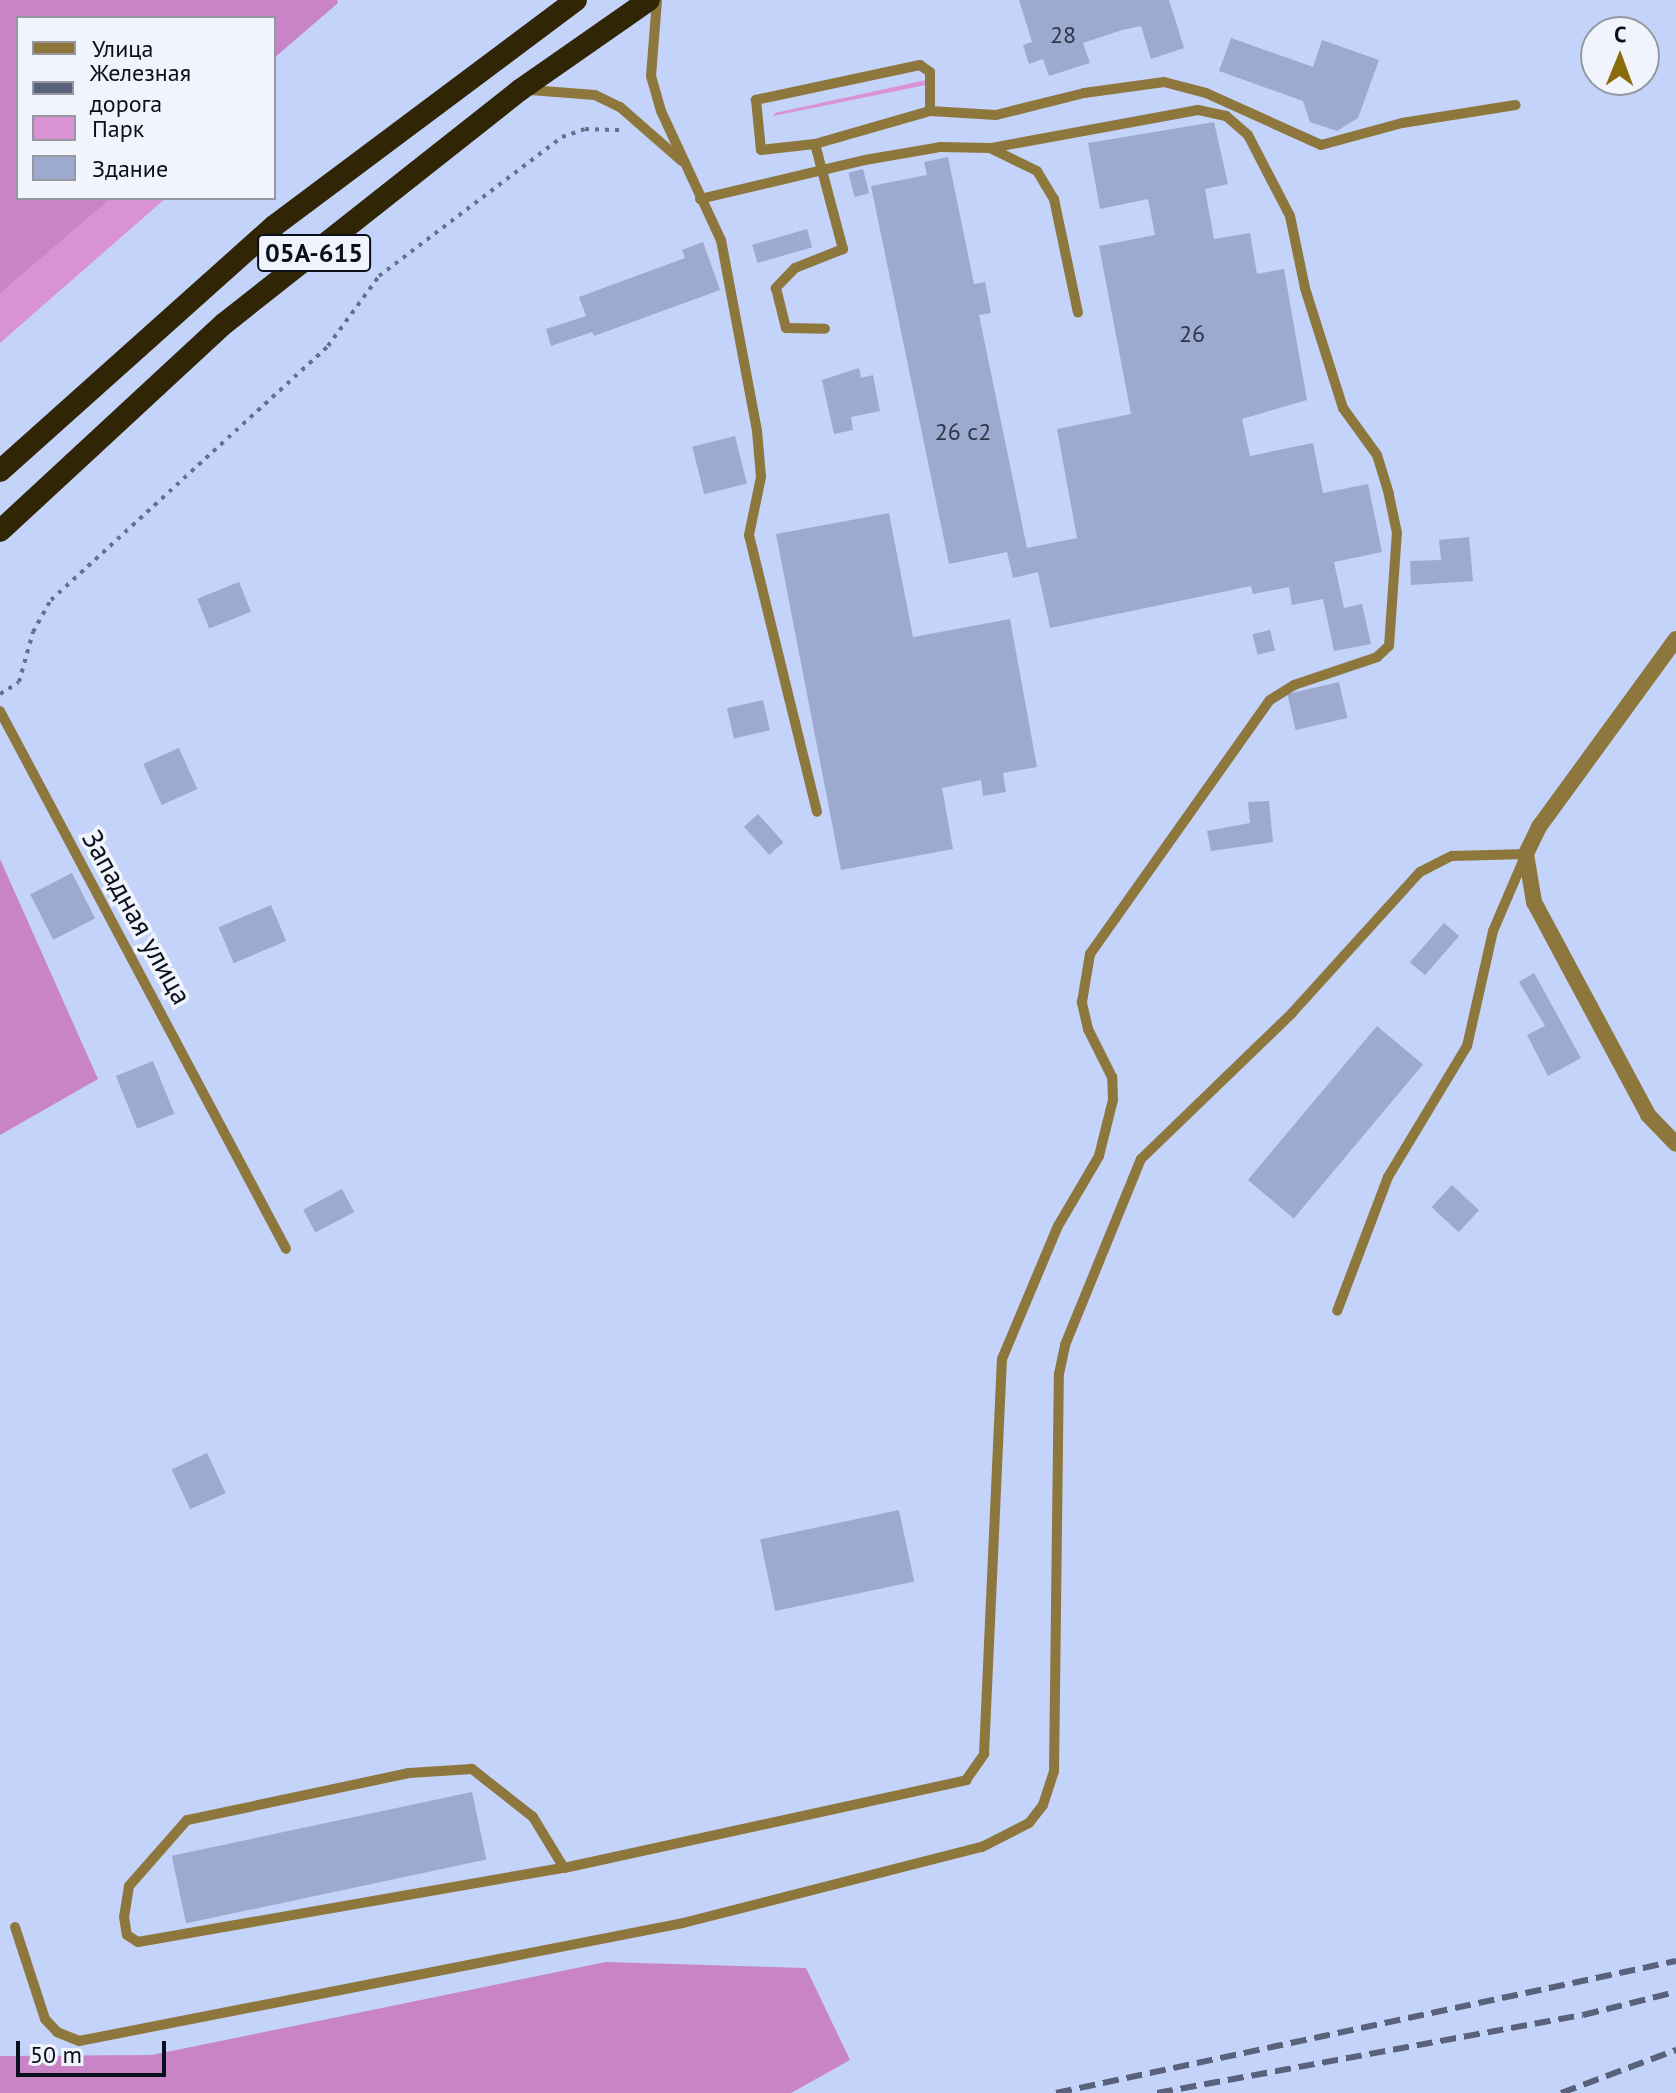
<!DOCTYPE html>
<html>
<head>
<meta charset="utf-8">
<style>
  body { margin:0 }
  #map { position:relative; width:1676px; height:2093px; overflow:hidden; background:#c4d3fa; font-family:"PT Sans",sans-serif }
  div>[style] { position:absolute }
  .green>* { inset:0; background:#d993d5 }
  .forest>* { inset:0; background:#c984c5 }
  .building>* { inset:0; background:#9caad0; transform-origin:0 0 }
  .path>* { height:4px; margin-top:-2px; transform-origin:0; background:repeating-linear-gradient(90deg,#66708a 0 4px,transparent 0 10px) }
  .service>* { height:10px; margin:-5px; padding:0 5px; transform-origin:5px; border-radius:5px; background:#8d773d }
  .minor>* { height:16px; margin:-8px; padding:0 8px; transform-origin:8px; border-radius:8px; background:#8d773d }
  .trunk>* { height:22px; margin:-11px; padding:0 11px; transform-origin:11px; border-radius:11px; background:#302504 }
  .rail>* { height:6px; margin-top:-3px; transform-origin:0; background:repeating-linear-gradient(90deg,#59627a 0 16px,transparent 0 24px) }
  span { translate:-50% -50%; white-space:nowrap; text-align:center; line-height:1.15; -webkit-text-stroke:7px #f1f4fc; paint-order:stroke }
  .number-label { font-size:24px; color:#2e3649 }
  .number-label span { -webkit-text-stroke-width:0 }
  .shield-label span { padding:2px 6px; background:#f1f4fc; border:2px solid; border-radius:6px; -webkit-text-stroke-width:0 }
  .shield-label { font-size:26px; color:#0a0f1c; font-weight:700 }
  .street-label { font-size:28px; color:#0a0f1c }
  .legend { position:absolute; left:16px; top:16px; width:260px; height:184px; box-sizing:border-box; background:#f1f4fc; border:2px solid #9598a2; margin:0; padding:10px 14px; list-style:none; font-size:24px; color:#0a0f1c }
  .legend li { display:flex; align-items:center; gap:16px; height:40px }
  .legend b { width:40px; border:2px solid #9598a2 }
  .north { position:absolute; left:1580px; top:16px; width:80px; height:80px; box-sizing:border-box; background:#f1f4fc; border:2px solid #9598a2; border-radius:50%; rotate:1deg; font-size:22px; font-weight:700; line-height:32px; text-align:center; color:#0a0f1c }
  .north::after { content:''; display:block; margin:auto; width:28px; height:36px; background:#8b6c0d; clip-path:polygon(50% 0,100% 100%,50% 72%,0 100%) }
  .scale { position:absolute; left:16px; top:2041px; width:150px; height:36px; box-sizing:border-box; border:4px solid #0a0f1c; border-top:0; padding-left:10px; font-size:24px; line-height:28px; white-space:nowrap; color:#0a0f1c; -webkit-text-stroke:6px #f1f4fc; paint-order:stroke }
</style>
</head>
<body>
<div id="map">
  <div class="green">
    <div style="clip-path:polygon(0 0,18px 18px,18px 198px,166px 198px,0 343px)"></div>
    <div style="clip-path:polygon(926px 80px,926px 85px,773px 116px,775px 113px)"></div>
  </div>
  <div class="forest">
    <div style="clip-path:polygon(0 0,337px 0,338px 3px,274px 58px,274px 18px,18px 18px,18px 198px,111px 198px,0 293px)"></div>
    <div style="clip-path:polygon(0 859px,98px 1079px,0 1135px)"></div>
    <div style="clip-path:polygon(606px 1962px,806px 1968px,850px 2060px,791px 2093px,0 2093px,0 2056px,152px 2055px)"></div>
  </div>
  <div class="building">
    <div style="clip-path:polygon(1019px 0,1169px 0,1184px 48px,1151px 59px,1141px 26px,1122px 30px,1083px 43px,1090px 63px,1049px 76px,1043px 59px,1029px 64px,1023px 45px,1032px 42px)"></div>
    <div style="clip-path:polygon(1231px 38px,1313px 67px,1322px 40px,1379px 60px,1358px 118px,1337px 131px,1310px 122px,1303px 101px,1219px 71px)"></div>
    <div style="clip-path:polygon(1214px 122px,1228px 184px,1205px 189px,1214px 239px,1250px 233px,1257px 274px,1284px 269px,1307px 400px,1242px 419px,1250px 456px,1313px 443px,1323px 493px,1368px 484px,1382px 552px,1334px 562px,1344px 608px,1362px 604px,1371px 644px,1334px 651px,1323px 599px,1292px 605px,1289px 587px,1253px 594px,1251px 586px,1050px 628px,1038px 572px,1013px 578px,1007px 552px,949px 564px,871px 186px,927px 175px,924px 162px,948px 157px,974px 284px,985px 282px,991px 313px,979px 315px,1027px 548px,1077px 538px,1057px 429px,1131px 414px,1099px 246px,1155px 235px,1148px 199px,1100px 209px,1088px 143px)"></div>
    <div style="left:863px;top:169px;width:25px;height:15px;rotate:76deg"></div>
    <div style="left:807px;top:229px;width:19px;height:57px;rotate:74deg"></div>
    <div style="clip-path:polygon(703px 242px,720px 290px,594px 336px,592px 332px,551px 346px,546px 329px,586px 316px,579px 297px,685px 258px,682px 250px)"></div>
    <div style="clip-path:polygon(859px 368px,861px 378px,873px 375px,880px 411px,851px 417px,853px 430px,834px 434px,822px 380px)"></div>
    <div style="left:735px;top:436px;width:49px;height:44px;rotate:76deg"></div>
    <div style="clip-path:polygon(889px 513px,913px 637px,1010px 619px,1037px 767px,1003px 773px,1006px 792px,983px 796px,981px 780px,942px 788px,953px 849px,841px 870px,776px 534px)"></div>
    <div style="clip-path:polygon(1469px 537px,1473px 581px,1411px 585px,1410px 561px,1441px 560px,1439px 540px)"></div>
    <div style="left:239px;top:582px;width:32px;height:45px;rotate:68deg"></div>
    <div style="left:1270px;top:630px;width:21px;height:18px;rotate:76deg"></div>
    <div style="left:1339px;top:682px;width:37px;height:53px;rotate:77deg"></div>
    <div style="left:763px;top:700px;width:31px;height:37px;rotate:77deg"></div>
    <div style="left:179px;top:748px;width:45px;height:39px;rotate:66deg"></div>
    <div style="clip-path:polygon(1269px 801px,1273px 842px,1211px 851px,1207px 831px,1250px 823px,1248px 802px)"></div>
    <div style="left:758px;top:814px;width:38px;height:19px;rotate:48deg"></div>
    <div style="left:72px;top:873px;width:51px;height:47px;rotate:63deg"></div>
    <div style="left:271px;top:905px;width:39px;height:57px;rotate:67deg"></div>
    <div style="left:1444px;top:923px;width:20px;height:52px;rotate:41deg"></div>
    <div style="clip-path:polygon(1534px 973px,1581px 1058px,1548px 1076px,1527px 1035px,1545px 1026px,1519px 982px)"></div>
    <div style="left:1377px;top:1026px;width:60px;height:201px;rotate:40deg"></div>
    <div style="left:153px;top:1061px;width:57px;height:40px;rotate:68deg"></div>
    <div style="left:1452px;top:1185px;width:37px;height:30px;rotate:43deg"></div>
    <div style="left:342px;top:1189px;width:26px;height:44px;rotate:62deg"></div>
    <div style="left:207px;top:1453px;width:44px;height:39px;rotate:65deg"></div>
    <div style="left:899px;top:1510px;width:73px;height:142px;rotate:78deg"></div>
    <div style="left:472px;top:1792px;width:69px;height:307px;rotate:78deg"></div>
  </div>
  <div class="path">
    <div style="left:0;top:694px;width:22px;rotate:-32deg"></div>
    <div style="left:19px;top:682px;width:52px;rotate:-74.4deg"></div>
    <div style="left:33px;top:632px;width:37px;rotate:-61deg"></div>
    <div style="left:51px;top:600px;width:376px;rotate:-42.5deg"></div>
    <div style="left:328px;top:346px;width:87px;rotate:-53.9deg"></div>
    <div style="left:379px;top:276px;width:230px;rotate:-37.2deg"></div>
    <div style="left:562px;top:137px;width:24px;rotate:-19deg"></div>
    <div style="left:585px;top:129px;width:38px;rotate:2deg"></div>
  </div>
  <div class="service">
    <div style="left:657px;top:0;width:76px;rotate:94.5deg"></div>
    <div style="left:651px;top:76px;width:36px;rotate:74deg"></div>
    <div style="left:661px;top:111px;width:142px;rotate:65.1deg"></div>
    <div style="left:721px;top:240px;width:194px;rotate:79.3deg"></div>
    <div style="left:757px;top:431px;width:46px;rotate:85deg"></div>
    <div style="left:761px;top:477px;width:59px;rotate:101.7deg"></div>
    <div style="left:749px;top:535px;width:285px;rotate:76.2deg"></div>
    <div style="left:530px;top:90px;width:65px;rotate:4.4deg"></div>
    <div style="left:595px;top:95px;width:28px;rotate:26deg"></div>
    <div style="left:620px;top:107px;width:82px;rotate:41.1deg"></div>
    <div style="left:930px;top:111px;width:66px;rotate:3.5deg"></div>
    <div style="left:996px;top:115px;width:91px;rotate:-14deg"></div>
    <div style="left:1084px;top:93px;width:81px;rotate:-7.8deg"></div>
    <div style="left:1164px;top:82px;width:43px;rotate:14.7deg"></div>
    <div style="left:1206px;top:93px;width:126px;rotate:24.3deg"></div>
    <div style="left:1321px;top:145px;width:84px;rotate:-15.2deg"></div>
    <div style="left:1402px;top:123px;width:115px;rotate:-9deg"></div>
    <div style="left:815px;top:144px;width:120px;rotate:-16deg"></div>
    <div style="left:930px;top:111px;width:39px;rotate:-90deg"></div>
    <div style="left:930px;top:72px;width:12px;rotate:-145deg"></div>
    <div style="left:920px;top:65px;width:168px;rotate:168deg"></div>
    <div style="left:756px;top:100px;width:50px;rotate:84.3deg"></div>
    <div style="left:761px;top:150px;width:54px;rotate:-6.3deg"></div>
    <div style="left:815px;top:144px;width:109px;rotate:75.1deg"></div>
    <div style="left:843px;top:249px;width:52px;rotate:158.4deg"></div>
    <div style="left:795px;top:268px;width:28px;rotate:134deg"></div>
    <div style="left:776px;top:288px;width:41px;rotate:76deg"></div>
    <div style="left:786px;top:328px;width:39px;rotate:1deg"></div>
    <div style="left:700px;top:199px;width:170px;rotate:-13.3deg"></div>
    <div style="left:865px;top:160px;width:76px;rotate:-9.8deg"></div>
    <div style="left:940px;top:147px;width:50px;rotate:1.1deg"></div>
    <div style="left:990px;top:148px;width:52px;rotate:26.1deg"></div>
    <div style="left:1037px;top:171px;width:33px;rotate:59deg"></div>
    <div style="left:1054px;top:199px;width:116px;rotate:78.1deg"></div>
    <div style="left:0;top:711px;width:609px;rotate:62deg"></div>
    <div style="left:564px;top:1868px;width:60px;rotate:-121.3deg"></div>
    <div style="left:533px;top:1817px;width:78px;rotate:-141.8deg"></div>
    <div style="left:472px;top:1769px;width:63px;rotate:176.4deg"></div>
    <div style="left:409px;top:1773px;width:227px;rotate:168deg"></div>
    <div style="left:187px;top:1820px;width:88px;rotate:131.3deg"></div>
    <div style="left:129px;top:1886px;width:31px;rotate:99deg"></div>
    <div style="left:124px;top:1917px;width:18px;rotate:81deg"></div>
    <div style="left:127px;top:1935px;width:13px;rotate:32deg"></div>
    <div style="left:138px;top:1942px;width:432px;rotate:-9.9deg"></div>
    <div style="left:564px;top:1868px;width:412px;rotate:-12.3deg"></div>
    <div style="left:966px;top:1780px;width:32px;rotate:-55deg"></div>
    <div style="left:984px;top:1754px;width:395px;rotate:-87.4deg"></div>
    <div style="left:1002px;top:1359px;width:144px;rotate:-67.2deg"></div>
    <div style="left:1058px;top:1226px;width:81px;rotate:-59.6deg"></div>
    <div style="left:1099px;top:1156px;width:58px;rotate:-76deg"></div>
    <div style="left:1113px;top:1100px;width:23px;rotate:-92deg"></div>
    <div style="left:1112px;top:1077px;width:54px;rotate:-116.6deg"></div>
    <div style="left:1088px;top:1029px;width:28px;rotate:-103deg"></div>
    <div style="left:1082px;top:1002px;width:49px;rotate:-80.5deg"></div>
    <div style="left:1090px;top:954px;width:311px;rotate:-54.7deg"></div>
    <div style="left:1270px;top:700px;width:28px;rotate:-32deg"></div>
    <div style="left:1294px;top:685px;width:88px;rotate:-18.6deg"></div>
    <div style="left:1377px;top:657px;width:16px;rotate:-43deg"></div>
    <div style="left:1389px;top:646px;width:113px;rotate:-86deg"></div>
    <div style="left:1397px;top:533px;width:40px;rotate:-102deg"></div>
    <div style="left:1389px;top:494px;width:41px;rotate:-107.1deg"></div>
    <div style="left:1377px;top:455px;width:58px;rotate:-125.9deg"></div>
    <div style="left:1343px;top:408px;width:126px;rotate:-107.6deg"></div>
    <div style="left:1305px;top:288px;width:74px;rotate:-101.8deg"></div>
    <div style="left:1290px;top:216px;width:91px;rotate:-117.4deg"></div>
    <div style="left:1248px;top:135px;width:29px;rotate:-139deg"></div>
    <div style="left:1226px;top:116px;width:29px;rotate:-168deg"></div>
    <div style="left:1198px;top:110px;width:211px;rotate:169.6deg"></div>
    <div style="left:15px;top:1927px;width:97px;rotate:71.9deg"></div>
    <div style="left:45px;top:2019px;width:18px;rotate:47deg"></div>
    <div style="left:57px;top:2032px;width:24px;rotate:22deg"></div>
    <div style="left:79px;top:2041px;width:615px;rotate:-11.05deg"></div>
    <div style="left:683px;top:1923px;width:309px;rotate:-14.3deg"></div>
    <div style="left:982px;top:1847px;width:53px;rotate:-27.1deg"></div>
    <div style="left:1029px;top:1823px;width:23px;rotate:-52deg"></div>
    <div style="left:1043px;top:1805px;width:35px;rotate:-72deg"></div>
    <div style="left:1054px;top:1772px;width:398px;rotate:-89.3deg"></div>
    <div style="left:1059px;top:1374px;width:30px;rotate:-78deg"></div>
    <div style="left:1065px;top:1345px;width:201px;rotate:-67.8deg"></div>
    <div style="left:1141px;top:1159px;width:210px;rotate:-44deg"></div>
    <div style="left:1292px;top:1013px;width:190px;rotate:-47.8deg"></div>
    <div style="left:1420px;top:872px;width:36px;rotate:-27deg"></div>
    <div style="left:1452px;top:856px;width:74px;rotate:-1.5deg"></div>
    <div style="left:1526px;top:854px;width:84px;rotate:113.2deg"></div>
    <div style="left:1493px;top:931px;width:118px;rotate:102.7deg"></div>
    <div style="left:1467px;top:1046px;width:153px;rotate:121.1deg"></div>
    <div style="left:1388px;top:1177px;width:143px;rotate:110.8deg"></div>
  </div>
  <div class="minor">
    <div style="left:1676px;top:639px;width:233px;rotate:126.1deg"></div>
    <div style="left:1539px;top:827px;width:30px;rotate:116deg"></div>
    <div style="left:1526px;top:854px;width:49px;rotate:80.5deg"></div>
    <div style="left:1534px;top:902px;width:242px;rotate:61.8deg"></div>
    <div style="left:1648px;top:1115px;width:40px;rotate:46deg"></div>
  </div>
  <div class="trunk">
    <div style="left:0;top:471px;width:368px;rotate:-41.8deg"></div>
    <div style="left:274px;top:226px;width:377px;rotate:-36.8deg"></div>
    <div style="left:0;top:531px;width:306px;rotate:-42.8deg"></div>
    <div style="left:225px;top:323px;width:376px;rotate:-38.3deg"></div>
    <div style="left:520px;top:90px;width:157px;rotate:-34.9deg"></div>
  </div>
  <div class="rail">
    <div style="left:1056px;top:2093px;width:634px;rotate:-12.02deg"></div>
    <div style="left:1157px;top:2093px;width:433px;rotate:-10.4deg"></div>
    <div style="left:1583px;top:2015px;width:96px;rotate:-13.9deg"></div>
    <div style="left:1561px;top:2093px;width:123px;rotate:-20.5deg"></div>
  </div>
  <div class="number-label">
    <span style="left:1063px;top:35px">28</span>
    <span style="left:1192px;top:334px">26</span>
    <span style="left:963px;top:432px">26 с2</span>
  </div>
  <div class="shield-label">
    <span style="left:314px;top:253px">05А-615</span>
  </div>
  <div class="street-label">
    <span style="left:137px;top:917px;rotate:61deg">Западная улица</span>
  </div>
  <ul class="legend">
  <li><b style="height:10px;background:#8d773d"></b>Улица</li>
  <li><b style="height:10px;background:#59627a"></b>Железная дорога</li>
  <li><b style="height:22px;background:#d993d5"></b>Парк</li>
  <li><b style="height:22px;background:#9caad0"></b>Здание</li>
  </ul>
  <div class="north">С</div>
  <div class="scale">50 m</div>
</div>
</body>
</html>
